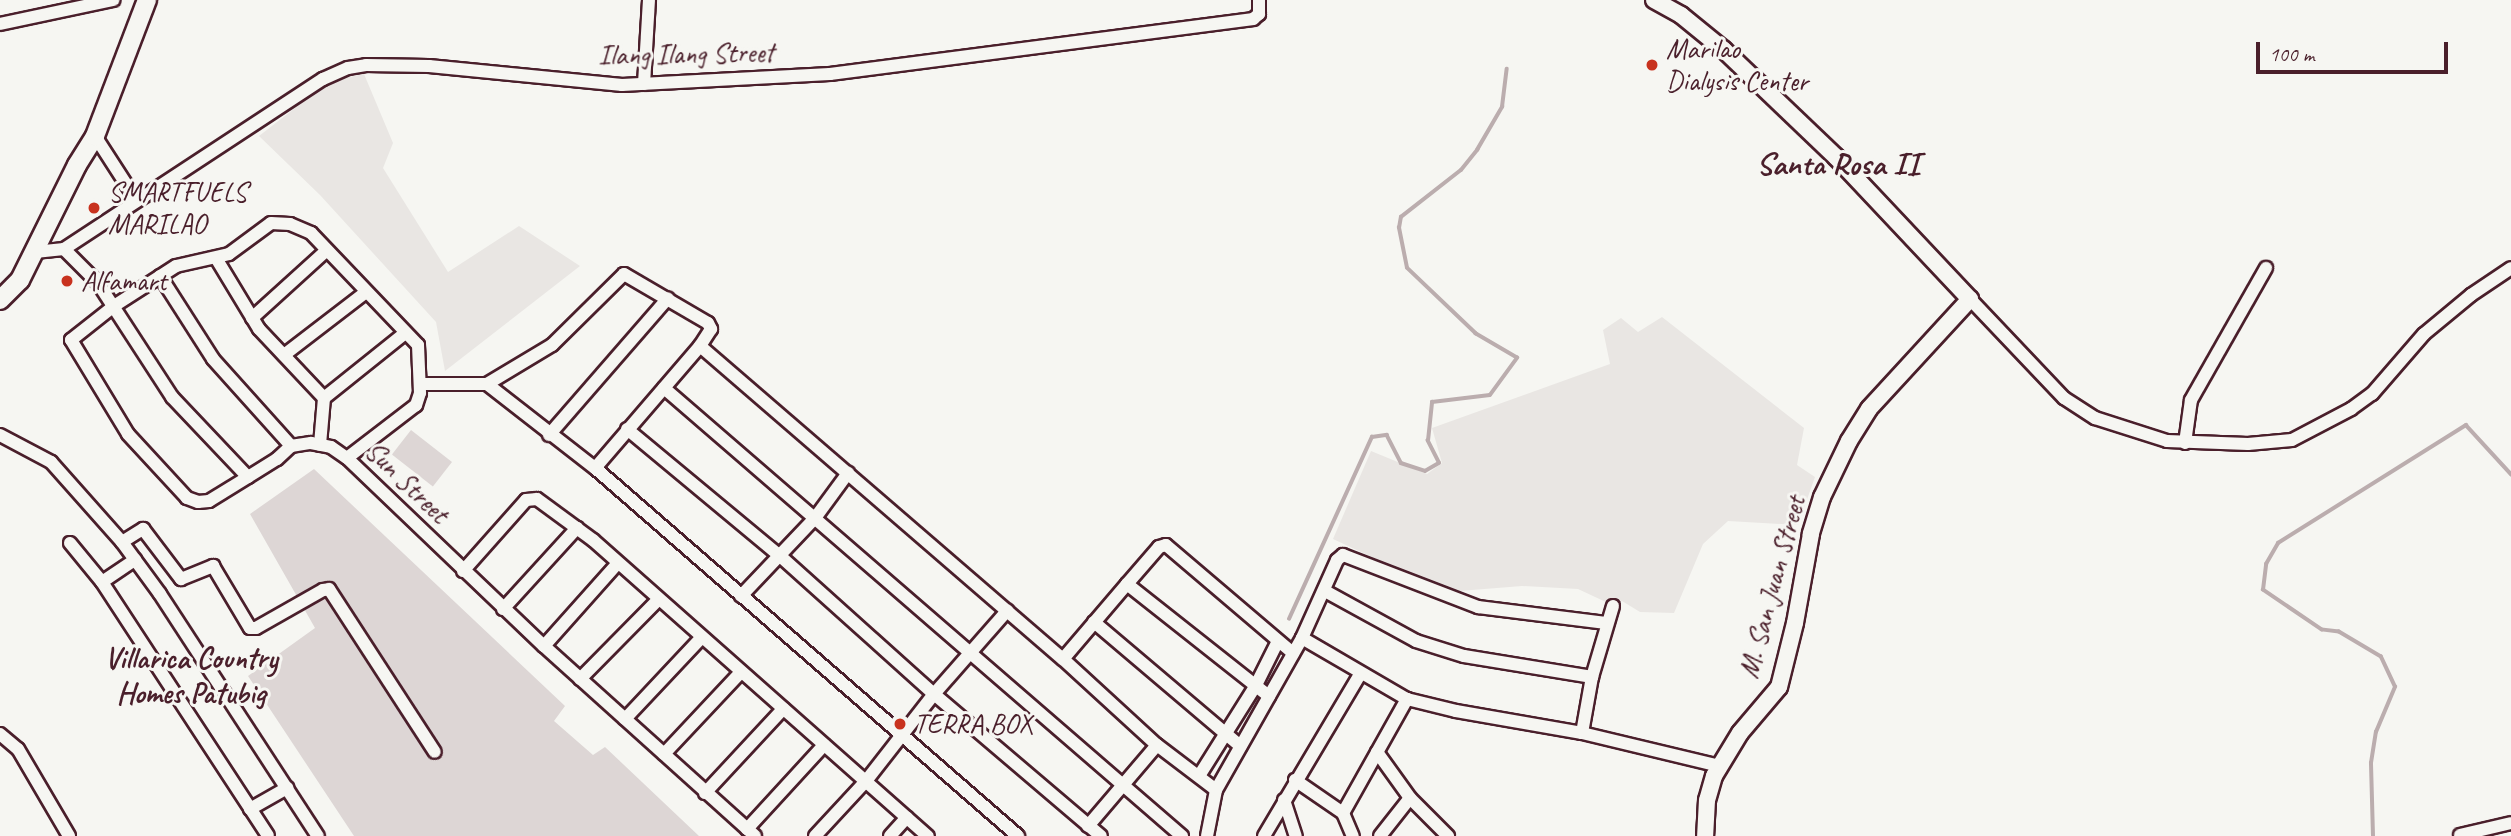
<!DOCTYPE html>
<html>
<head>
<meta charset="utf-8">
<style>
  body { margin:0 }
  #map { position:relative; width:2511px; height:836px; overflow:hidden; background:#f6f6f2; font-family:Caveat,sans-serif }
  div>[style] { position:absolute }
  .built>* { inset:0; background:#e9e6e3 }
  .green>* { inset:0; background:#ddd6d5; transform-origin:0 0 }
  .stream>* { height:3.5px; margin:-1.75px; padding:0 1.75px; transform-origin:1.75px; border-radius:1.75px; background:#bbadae }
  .roads { filter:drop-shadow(2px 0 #4a1f2b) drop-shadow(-2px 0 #4a1f2b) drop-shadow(0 2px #4a1f2b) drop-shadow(0 -2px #4a1f2b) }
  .minor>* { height:12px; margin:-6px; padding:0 6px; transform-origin:6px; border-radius:6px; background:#f6f6f2 }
  .tertiary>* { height:16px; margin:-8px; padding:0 8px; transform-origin:8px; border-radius:8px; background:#f6f6f2 }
  .secondary>* { height:18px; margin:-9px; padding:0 9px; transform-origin:9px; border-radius:9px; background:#f6f6f2 }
  .dots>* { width:19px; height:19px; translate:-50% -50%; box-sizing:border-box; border:4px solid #f6f6f2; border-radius:50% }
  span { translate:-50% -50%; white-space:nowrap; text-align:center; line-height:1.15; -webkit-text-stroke:6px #f6f6f2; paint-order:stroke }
  .poi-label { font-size:28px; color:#4a1f2b }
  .left { translate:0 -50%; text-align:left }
  .street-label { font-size:28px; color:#4a1f2b }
  .neighbourhood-label { font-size:30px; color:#4a1f2b; font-weight:700 }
  .quarter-label { font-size:32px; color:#4a1f2b; font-weight:700 }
  .scale { position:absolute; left:2256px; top:42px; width:192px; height:32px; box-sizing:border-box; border:4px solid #4a1f2b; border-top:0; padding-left:9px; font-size:21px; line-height:24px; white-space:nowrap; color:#4a1f2b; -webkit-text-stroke:5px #f6f6f2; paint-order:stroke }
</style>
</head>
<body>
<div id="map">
  <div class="built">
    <div style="clip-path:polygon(364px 74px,393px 143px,383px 168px,448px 272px,519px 226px,580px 266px,445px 371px,436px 322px,320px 195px,259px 136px,330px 81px)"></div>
    <div style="clip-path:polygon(1662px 317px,1804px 428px,1797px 465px,1815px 477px,1798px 525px,1728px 521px,1703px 544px,1674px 613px,1640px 612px,1622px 601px,1608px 603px,1578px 589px,1522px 586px,1447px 592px,1333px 539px,1371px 451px,1427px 474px,1442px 463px,1432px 428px,1610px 364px,1603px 330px,1621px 318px,1638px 332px)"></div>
  </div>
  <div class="green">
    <div style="left:411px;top:430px;width:52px;height:31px;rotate:38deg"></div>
    <div style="clip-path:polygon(314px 469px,565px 706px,554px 721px,593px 755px,605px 747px,699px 836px,354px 836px,248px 676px,315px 628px,250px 514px)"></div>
  </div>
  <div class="stream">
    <div style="left:1289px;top:619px;width:200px;rotate:-65.5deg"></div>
    <div style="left:1372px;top:437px;width:15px;rotate:-8deg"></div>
    <div style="left:1387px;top:435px;width:31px;rotate:63deg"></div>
    <div style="left:1401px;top:463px;width:25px;rotate:18deg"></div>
    <div style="left:1425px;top:471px;width:16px;rotate:-30deg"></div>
    <div style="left:1439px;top:463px;width:25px;rotate:-117deg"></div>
    <div style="left:1428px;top:441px;width:39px;rotate:-84deg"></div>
    <div style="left:1432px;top:402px;width:58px;rotate:-6.9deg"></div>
    <div style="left:1490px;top:395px;width:46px;rotate:-53.9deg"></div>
    <div style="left:1517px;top:358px;width:48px;rotate:-149.7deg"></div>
    <div style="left:1476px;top:334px;width:95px;rotate:-136.3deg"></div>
    <div style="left:1407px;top:268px;width:41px;rotate:-101.3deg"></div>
    <div style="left:1399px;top:228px;width:11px;rotate:-80deg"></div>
    <div style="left:1401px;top:217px;width:76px;rotate:-38.1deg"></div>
    <div style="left:1461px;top:170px;width:26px;rotate:-51deg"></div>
    <div style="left:1477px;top:150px;width:50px;rotate:-59.8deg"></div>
    <div style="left:1502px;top:107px;width:38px;rotate:-83deg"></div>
    <div style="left:2373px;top:836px;width:73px;rotate:-91.6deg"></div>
    <div style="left:2371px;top:763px;width:31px;rotate:-81deg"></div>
    <div style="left:2376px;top:732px;width:49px;rotate:-67.1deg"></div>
    <div style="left:2395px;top:687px;width:33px;rotate:-115deg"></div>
    <div style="left:2381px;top:657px;width:49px;rotate:-149.2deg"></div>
    <div style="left:2339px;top:632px;width:17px;rotate:-173deg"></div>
    <div style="left:2322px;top:630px;width:71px;rotate:-145.9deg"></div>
    <div style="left:2263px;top:590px;width:26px;rotate:-83deg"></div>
    <div style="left:2266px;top:564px;width:24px;rotate:-60deg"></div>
    <div style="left:2278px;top:543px;width:222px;rotate:-32.1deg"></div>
    <div style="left:2466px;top:425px;width:67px;rotate:47.4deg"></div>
  </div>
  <div class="roads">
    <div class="minor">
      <div style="left:0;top:24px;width:116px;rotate:-12deg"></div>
      <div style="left:644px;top:84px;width:84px;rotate:-86.6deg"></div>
      <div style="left:95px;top:136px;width:77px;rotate:57.1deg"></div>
      <div style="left:64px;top:249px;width:310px;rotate:-33.3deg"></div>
      <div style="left:323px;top:79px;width:27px;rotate:-24deg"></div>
      <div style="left:348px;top:68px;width:18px;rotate:-9deg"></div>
      <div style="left:366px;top:65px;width:63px;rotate:0.9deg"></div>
      <div style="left:429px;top:66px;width:194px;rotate:5.6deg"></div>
      <div style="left:622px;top:85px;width:208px;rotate:-3deg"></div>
      <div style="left:830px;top:74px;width:427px;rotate:-7.4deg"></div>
      <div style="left:1253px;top:19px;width:8px;rotate:-40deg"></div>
      <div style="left:1259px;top:14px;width:14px;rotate:-90deg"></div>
      <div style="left:35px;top:252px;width:29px;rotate:-6deg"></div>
      <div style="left:64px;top:249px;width:48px;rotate:45deg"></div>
      <div style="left:98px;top:283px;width:136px;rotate:57deg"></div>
      <div style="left:172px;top:397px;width:110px;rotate:46.5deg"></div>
      <div style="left:248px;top:477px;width:34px;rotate:-32deg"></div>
      <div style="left:277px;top:459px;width:19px;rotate:-43deg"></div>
      <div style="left:291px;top:446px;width:20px;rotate:-9deg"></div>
      <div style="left:311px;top:443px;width:20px;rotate:11deg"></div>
      <div style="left:331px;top:447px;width:19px;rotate:35deg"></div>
      <div style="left:347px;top:458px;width:272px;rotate:43.7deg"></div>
      <div style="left:544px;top:646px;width:284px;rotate:42deg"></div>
      <div style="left:216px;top:258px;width:83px;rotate:58.8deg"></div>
      <div style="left:259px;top:329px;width:95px;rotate:46.7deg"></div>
      <div style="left:324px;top:398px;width:47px;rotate:94.9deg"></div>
      <div style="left:160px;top:276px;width:98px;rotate:57.4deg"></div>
      <div style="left:213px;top:359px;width:117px;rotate:48.1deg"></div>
      <div style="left:1970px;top:299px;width:137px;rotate:46.5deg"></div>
      <div style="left:2064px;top:398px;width:37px;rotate:33deg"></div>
      <div style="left:2095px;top:418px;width:76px;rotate:17.7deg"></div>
      <div style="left:2167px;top:441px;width:81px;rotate:2.1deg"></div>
      <div style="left:2248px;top:444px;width:44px;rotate:-5.2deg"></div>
      <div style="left:2292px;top:440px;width:67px;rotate:-27.7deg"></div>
      <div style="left:2351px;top:409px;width:26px;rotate:-36deg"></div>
      <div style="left:2372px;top:394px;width:79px;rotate:-49.1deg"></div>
      <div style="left:2424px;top:334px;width:61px;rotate:-39.7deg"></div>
      <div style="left:2471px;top:295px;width:48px;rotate:-34deg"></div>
      <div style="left:252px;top:318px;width:101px;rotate:-42.2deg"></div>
      <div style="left:700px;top:346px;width:479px;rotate:40.8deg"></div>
      <div style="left:1063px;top:659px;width:127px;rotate:42.5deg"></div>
      <div style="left:1157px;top:745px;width:74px;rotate:37.3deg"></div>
      <div style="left:284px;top:355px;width:103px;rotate:-37.5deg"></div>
      <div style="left:420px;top:384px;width:67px"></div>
      <div style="left:487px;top:384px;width:137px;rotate:37.9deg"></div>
      <div style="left:595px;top:468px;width:561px;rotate:41.02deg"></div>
      <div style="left:487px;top:384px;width:76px;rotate:-31deg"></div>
      <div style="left:552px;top:345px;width:101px;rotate:-44.6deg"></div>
      <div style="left:624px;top:274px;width:97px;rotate:30.3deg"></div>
      <div style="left:708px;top:323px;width:7px;rotate:63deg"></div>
      <div style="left:711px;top:329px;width:20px;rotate:123deg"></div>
      <div style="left:700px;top:346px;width:161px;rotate:130.7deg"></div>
      <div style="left:664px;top:388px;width:685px;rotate:40.86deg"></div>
      <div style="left:324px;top:398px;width:104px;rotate:-38.7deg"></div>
      <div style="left:627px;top:429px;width:197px;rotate:39.7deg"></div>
      <div style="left:779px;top:555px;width:208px;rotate:41.9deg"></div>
      <div style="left:934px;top:694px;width:219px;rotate:40.4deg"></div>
      <div style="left:0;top:435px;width:58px;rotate:27.9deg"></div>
      <div style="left:51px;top:462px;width:107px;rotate:48.4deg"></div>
      <div style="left:122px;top:542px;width:64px;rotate:53.8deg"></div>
      <div style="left:160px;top:594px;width:289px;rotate:56.9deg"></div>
      <div style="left:549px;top:435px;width:181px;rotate:-49deg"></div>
      <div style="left:2185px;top:443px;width:43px;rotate:-82.1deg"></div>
      <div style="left:2191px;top:400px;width:152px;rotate:-60.4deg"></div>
      <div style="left:248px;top:477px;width:46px;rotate:148.4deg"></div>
      <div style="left:209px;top:501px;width:11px;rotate:175deg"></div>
      <div style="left:198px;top:502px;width:12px;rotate:-160deg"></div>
      <div style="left:187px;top:498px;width:87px;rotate:-132.7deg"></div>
      <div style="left:128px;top:434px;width:110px;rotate:-121.2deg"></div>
      <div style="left:71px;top:340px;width:55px;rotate:-38.3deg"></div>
      <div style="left:114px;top:306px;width:74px;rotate:-32.8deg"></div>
      <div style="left:176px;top:266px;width:54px;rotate:-12.8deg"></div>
      <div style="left:229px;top:254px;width:52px;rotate:-36.4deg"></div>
      <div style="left:271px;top:223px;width:19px;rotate:3deg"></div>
      <div style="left:290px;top:224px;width:23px;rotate:23deg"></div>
      <div style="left:311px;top:233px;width:155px;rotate:46.3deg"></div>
      <div style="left:418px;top:345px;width:48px;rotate:87.6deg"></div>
      <div style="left:420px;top:393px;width:13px;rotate:108deg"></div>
      <div style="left:416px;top:405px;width:87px;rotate:142.5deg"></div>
      <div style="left:122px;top:542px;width:25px;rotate:-32deg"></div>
      <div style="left:143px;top:529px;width:63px;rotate:52.8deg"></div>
      <div style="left:181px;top:579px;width:35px;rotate:-22deg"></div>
      <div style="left:213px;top:566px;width:72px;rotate:59.2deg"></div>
      <div style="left:250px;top:628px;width:6px"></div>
      <div style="left:256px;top:628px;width:77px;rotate:-29.6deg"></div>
      <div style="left:323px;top:590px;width:6px;rotate:-9deg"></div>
      <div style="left:329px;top:589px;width:194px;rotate:57deg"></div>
      <div style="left:70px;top:543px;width:50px;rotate:50.6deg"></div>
      <div style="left:102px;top:582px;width:303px;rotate:56.8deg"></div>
      <div style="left:463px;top:571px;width:95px;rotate:-48.4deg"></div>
      <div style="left:526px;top:500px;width:11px;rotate:-5deg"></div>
      <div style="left:537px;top:499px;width:69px;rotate:36.2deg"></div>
      <div style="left:593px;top:540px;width:447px;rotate:41.5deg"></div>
      <div style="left:102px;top:582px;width:40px;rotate:-34deg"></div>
      <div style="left:1127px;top:584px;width:49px;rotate:-49.1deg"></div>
      <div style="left:1159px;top:547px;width:7px;rotate:-16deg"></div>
      <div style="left:1166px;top:545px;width:167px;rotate:40.4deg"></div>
      <div style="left:1325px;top:591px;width:104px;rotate:28.8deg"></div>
      <div style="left:1416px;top:641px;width:50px;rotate:17.4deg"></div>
      <div style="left:1464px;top:656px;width:130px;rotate:9.3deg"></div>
      <div style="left:741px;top:596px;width:108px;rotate:-46.5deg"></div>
      <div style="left:815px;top:518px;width:56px;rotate:-53.7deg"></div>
      <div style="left:503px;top:609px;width:110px;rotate:-47.6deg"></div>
      <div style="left:1094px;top:622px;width:192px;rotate:40.3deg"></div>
      <div style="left:1302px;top:638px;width:85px;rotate:-65.8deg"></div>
      <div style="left:1337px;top:560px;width:8px;rotate:-40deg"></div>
      <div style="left:1343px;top:555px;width:145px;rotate:21.1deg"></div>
      <div style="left:1478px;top:607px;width:129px;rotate:7.1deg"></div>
      <div style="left:544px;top:646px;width:111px;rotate:-48.3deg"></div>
      <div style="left:1063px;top:659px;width:99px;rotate:-49.5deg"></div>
      <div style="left:1127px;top:584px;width:181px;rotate:38.3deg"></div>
      <div style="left:580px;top:679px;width:112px;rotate:-45.4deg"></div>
      <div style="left:625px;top:719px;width:112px;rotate:-46.8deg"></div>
      <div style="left:1582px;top:733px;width:57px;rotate:-79.9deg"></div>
      <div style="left:1592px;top:677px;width:74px;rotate:-73.5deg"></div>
      <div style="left:0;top:734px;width:23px;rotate:40deg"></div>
      <div style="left:18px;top:749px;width:101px;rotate:59.6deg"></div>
      <div style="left:1377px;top:752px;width:57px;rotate:54.3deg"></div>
      <div style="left:1410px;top:798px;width:54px;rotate:45deg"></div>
      <div style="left:664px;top:754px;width:112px;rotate:-46.8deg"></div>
      <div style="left:1199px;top:776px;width:107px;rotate:-57.9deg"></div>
      <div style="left:1256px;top:685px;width:49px;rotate:-63.4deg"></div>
      <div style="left:1295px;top:780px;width:58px;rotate:34.5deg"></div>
      <div style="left:1343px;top:813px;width:25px;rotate:67deg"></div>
      <div style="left:705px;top:793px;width:115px;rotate:-47.1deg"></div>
      <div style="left:1284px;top:800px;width:38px;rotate:72deg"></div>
      <div style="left:250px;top:809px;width:43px;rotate:-29.6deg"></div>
      <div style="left:1343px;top:813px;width:131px;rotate:-60.7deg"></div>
      <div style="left:1088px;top:826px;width:106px;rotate:-49.6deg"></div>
      <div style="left:747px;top:829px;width:114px;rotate:-47.5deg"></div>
      <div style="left:2460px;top:835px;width:52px;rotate:-13.2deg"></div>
      <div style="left:815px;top:836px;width:75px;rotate:-47.2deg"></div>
      <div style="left:866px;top:781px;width:110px;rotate:-52deg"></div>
      <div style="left:934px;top:694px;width:111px;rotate:-48.7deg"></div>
      <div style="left:890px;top:836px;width:25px;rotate:-48deg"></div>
      <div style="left:1207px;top:836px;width:47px;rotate:-78.9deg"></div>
      <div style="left:1216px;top:790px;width:175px;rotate:-60.5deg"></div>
      <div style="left:1302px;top:638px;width:121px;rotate:30.2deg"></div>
      <div style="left:1407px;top:699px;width:50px;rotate:13.8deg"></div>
      <div style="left:1456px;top:711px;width:128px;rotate:9.9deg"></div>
      <div style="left:1582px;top:733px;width:141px;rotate:13.5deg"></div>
      <div style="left:1264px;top:836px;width:188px;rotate:-59.3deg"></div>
      <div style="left:1380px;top:836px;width:48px;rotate:-51.7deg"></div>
    </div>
    <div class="tertiary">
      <div style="left:1654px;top:0;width:31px;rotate:29deg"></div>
      <div style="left:1681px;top:15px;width:55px;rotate:39.1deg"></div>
      <div style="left:1724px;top:50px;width:155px;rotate:43.7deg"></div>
      <div style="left:1836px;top:157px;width:195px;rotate:46.7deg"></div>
      <div style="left:1970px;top:299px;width:149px;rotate:132.6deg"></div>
      <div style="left:1869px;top:409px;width:38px;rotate:122deg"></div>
      <div style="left:1849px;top:441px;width:62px;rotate:115.7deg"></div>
      <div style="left:1822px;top:497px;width:39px;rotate:107deg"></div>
      <div style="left:1811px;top:534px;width:90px;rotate:100.2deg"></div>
      <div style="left:1795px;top:623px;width:66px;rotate:104deg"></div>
      <div style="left:1779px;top:687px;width:60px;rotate:130.3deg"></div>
      <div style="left:1740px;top:733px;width:50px;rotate:121.2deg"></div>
      <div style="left:1714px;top:776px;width:25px;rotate:106deg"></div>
      <div style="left:1707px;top:800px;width:36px;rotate:93deg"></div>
    </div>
    <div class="secondary">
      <div style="left:0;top:300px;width:28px;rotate:-45deg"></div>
      <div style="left:20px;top:280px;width:128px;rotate:-63.6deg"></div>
      <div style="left:77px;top:165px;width:34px;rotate:-58deg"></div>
      <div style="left:95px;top:136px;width:146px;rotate:-69.1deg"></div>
    </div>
  </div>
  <div class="dots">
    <div style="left:1652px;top:65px;background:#c8321e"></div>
    <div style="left:94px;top:208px;background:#c8321e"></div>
    <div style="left:67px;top:281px;background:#c8321e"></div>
    <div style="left:900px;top:724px;background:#c8321e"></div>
  </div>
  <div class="poi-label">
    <span class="left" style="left:1666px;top:65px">Marilao<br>Dialysis Center</span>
    <span class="left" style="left:108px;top:208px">SMARTFUELS<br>MARILAO</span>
    <span class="left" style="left:81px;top:281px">Alfamart</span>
    <span class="left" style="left:914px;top:724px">TERRA BOX</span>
  </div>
  <div class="street-label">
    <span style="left:686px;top:54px;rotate:-1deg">Ilang Ilang Street</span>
    <span style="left:407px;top:482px;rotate:44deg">Sun Street</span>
    <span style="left:1772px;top:587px;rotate:-75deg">M. San Juan Street</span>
  </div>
  <div class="neighbourhood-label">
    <span style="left:191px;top:675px">Villarica Country<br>Homes Patubig</span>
  </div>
  <div class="quarter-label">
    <span style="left:1838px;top:164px">Santa Rosa II</span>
  </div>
  <div class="scale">100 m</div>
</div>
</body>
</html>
